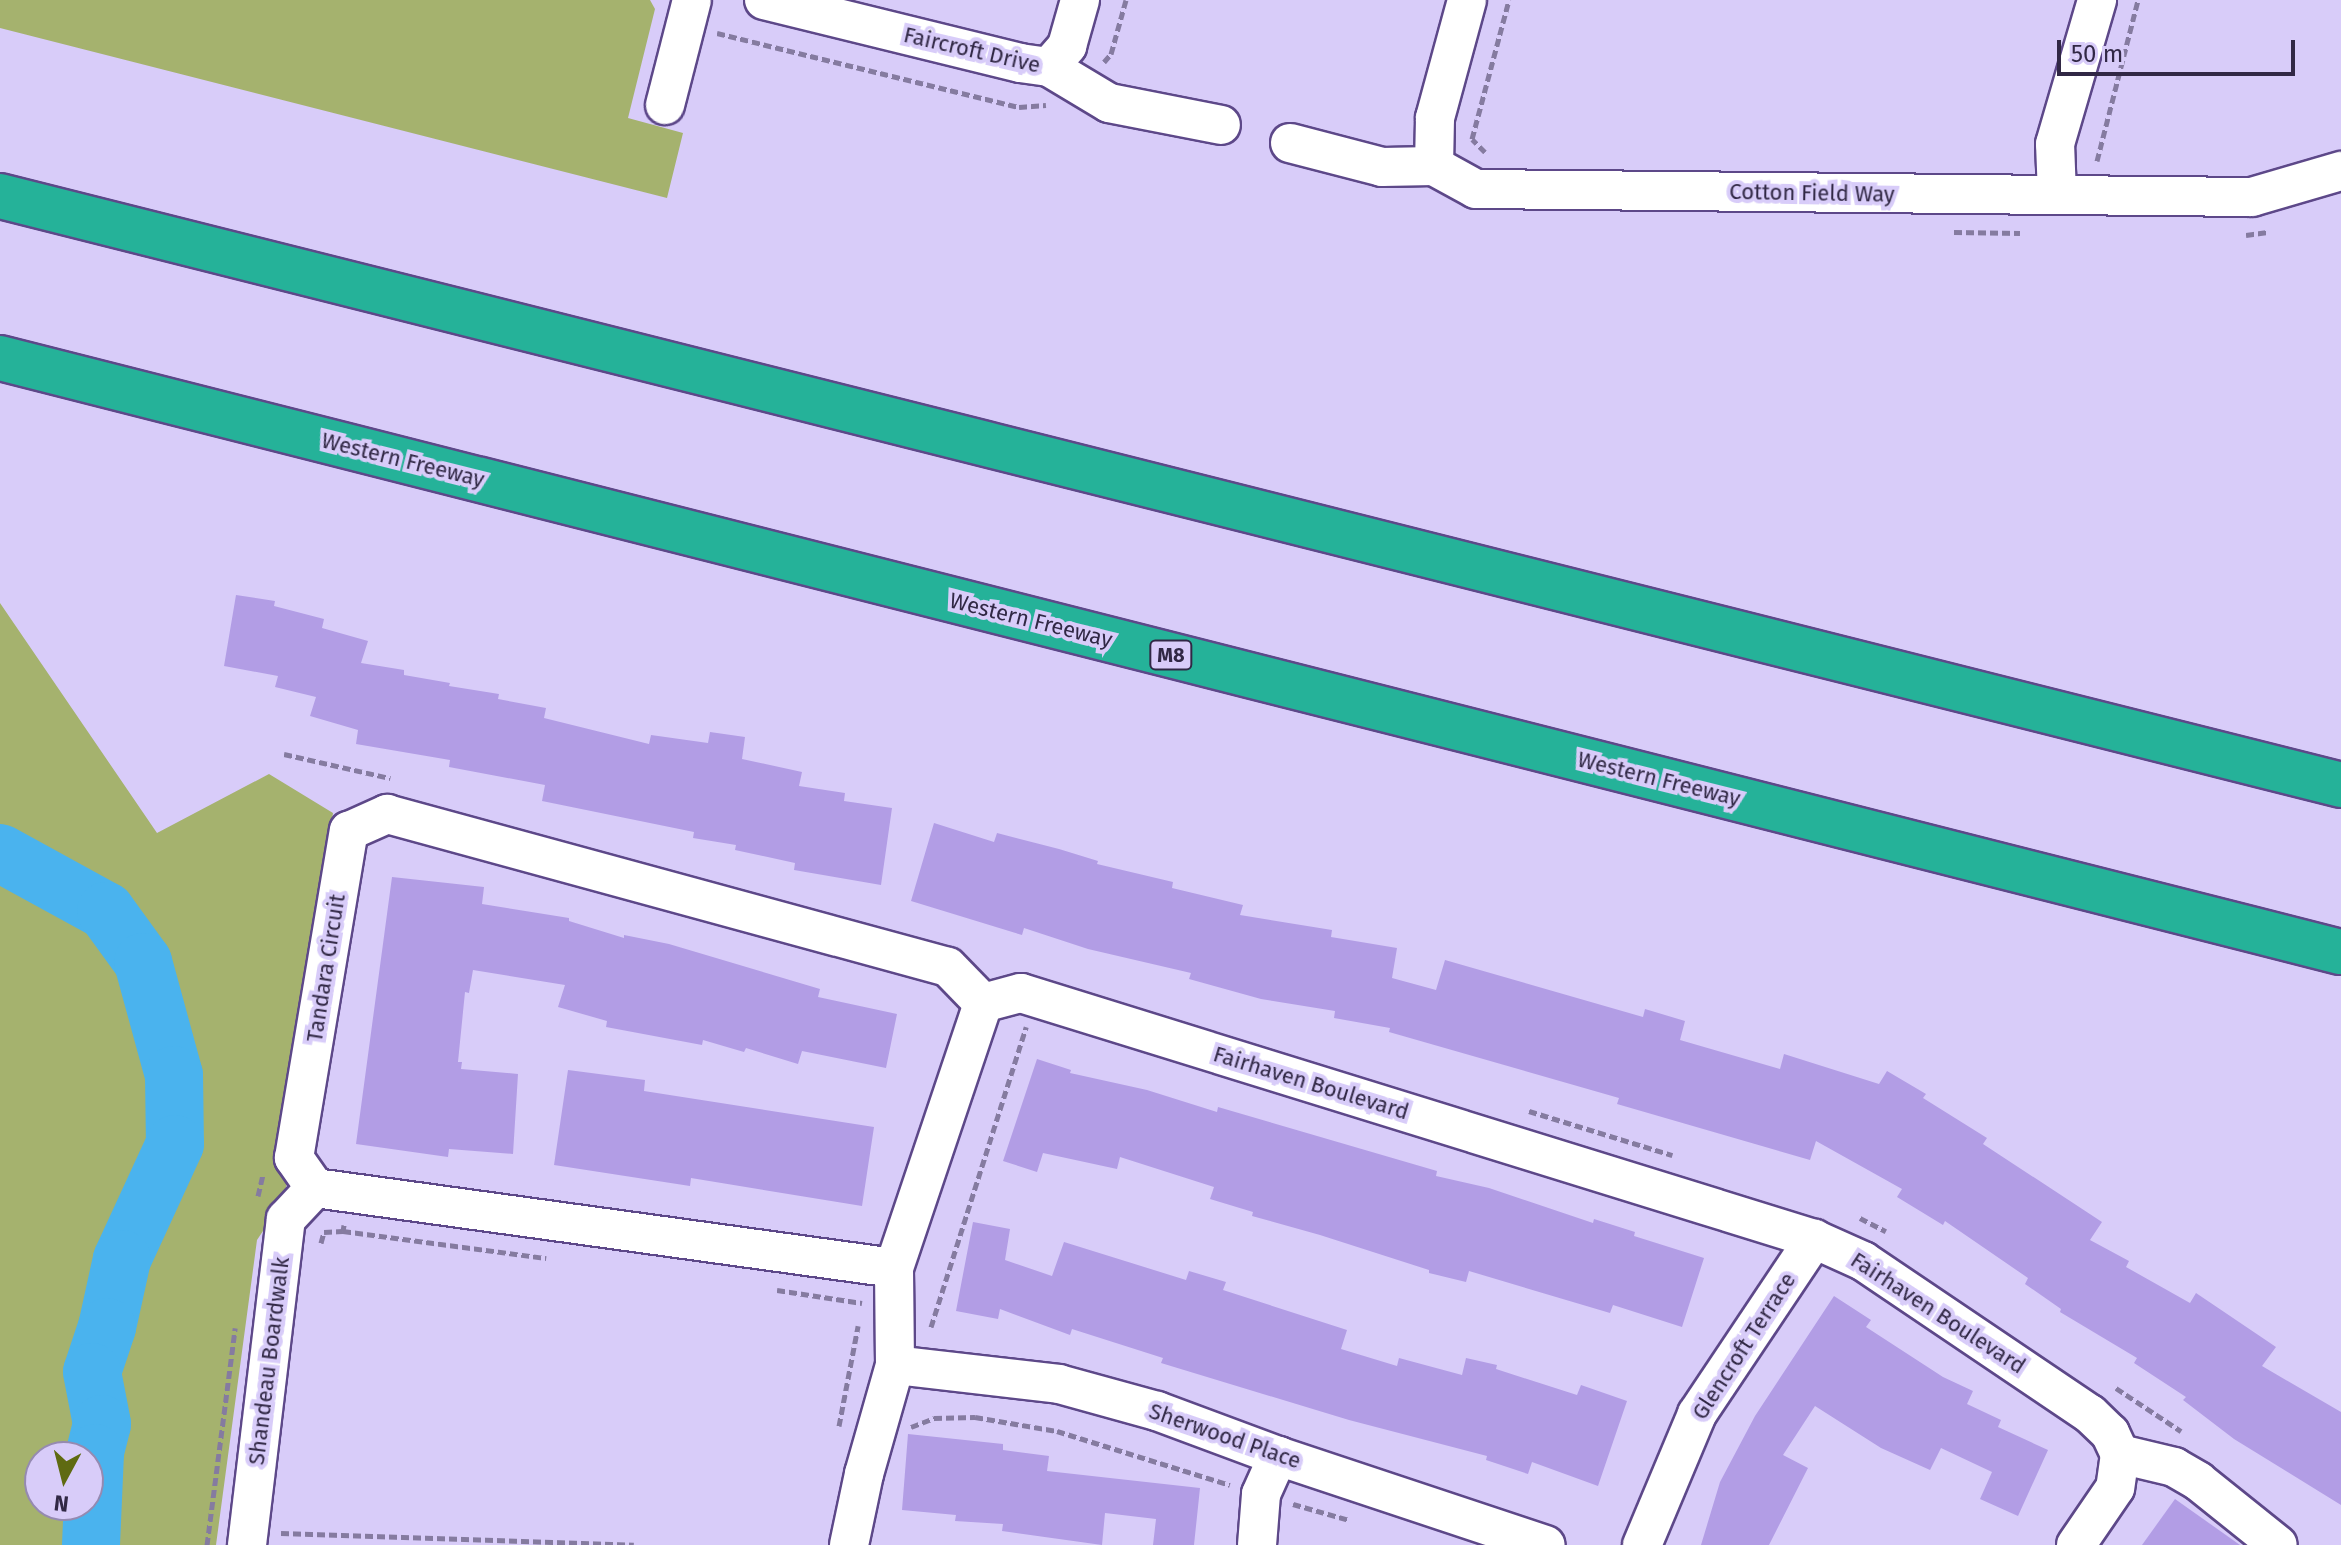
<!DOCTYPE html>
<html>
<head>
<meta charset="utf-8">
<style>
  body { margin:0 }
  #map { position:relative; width:2341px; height:1545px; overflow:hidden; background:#d8ccf9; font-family:"Fira Sans",sans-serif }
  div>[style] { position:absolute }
  .green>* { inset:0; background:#a5b26e }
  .river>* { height:58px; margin:-29px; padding:0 29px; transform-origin:29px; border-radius:29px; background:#4ab3ee }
  .building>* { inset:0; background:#b29de5 }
  .path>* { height:5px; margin-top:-2.5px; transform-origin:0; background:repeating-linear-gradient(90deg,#857ba0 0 8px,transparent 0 12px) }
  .roads { filter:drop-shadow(2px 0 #5d4889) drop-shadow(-2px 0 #5d4889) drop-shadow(0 2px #5d4889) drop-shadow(0 -2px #5d4889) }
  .street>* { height:38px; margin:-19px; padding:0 19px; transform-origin:19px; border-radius:19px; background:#fff }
  .highway>* { height:44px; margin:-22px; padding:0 22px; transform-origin:22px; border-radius:22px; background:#25b299 }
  span { translate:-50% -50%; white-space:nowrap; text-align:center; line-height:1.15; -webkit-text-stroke:8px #d8ccf9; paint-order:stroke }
  .shield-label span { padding:2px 6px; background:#d8ccf9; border:2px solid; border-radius:6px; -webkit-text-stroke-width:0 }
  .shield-label { font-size:20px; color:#312845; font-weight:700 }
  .street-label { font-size:22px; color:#312845 }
  .north { position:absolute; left:24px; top:1441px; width:80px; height:80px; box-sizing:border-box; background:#d8ccf9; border:2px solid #958ab1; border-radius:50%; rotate:187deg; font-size:22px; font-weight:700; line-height:32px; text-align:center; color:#312845 }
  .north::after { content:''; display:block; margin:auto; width:28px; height:36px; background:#5f6a11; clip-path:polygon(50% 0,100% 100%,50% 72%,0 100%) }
  .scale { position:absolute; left:2057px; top:40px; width:238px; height:36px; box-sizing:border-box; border:4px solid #312845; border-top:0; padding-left:10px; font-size:24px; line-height:28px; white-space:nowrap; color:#312845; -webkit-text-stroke:6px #d8ccf9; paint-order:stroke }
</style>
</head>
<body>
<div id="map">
  <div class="green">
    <div style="clip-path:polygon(0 0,650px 0,655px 9px,628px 118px,683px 133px,667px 198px,0 28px)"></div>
    <div style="clip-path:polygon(evenodd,0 603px,157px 833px,269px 774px,333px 813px,285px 1140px,291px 1170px,281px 1204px,257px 1240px,216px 1545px,0 1545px,0 603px,40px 1457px,88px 1457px,88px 1505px,40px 1505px,40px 1457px)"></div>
  </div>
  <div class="river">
    <div style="left:0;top:853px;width:121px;rotate:28.7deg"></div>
    <div style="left:106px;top:911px;width:63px;rotate:54deg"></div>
    <div style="left:143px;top:962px;width:117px;rotate:74.7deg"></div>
    <div style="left:174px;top:1075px;width:69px;rotate:89.2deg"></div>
    <div style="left:175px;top:1144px;width:127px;rotate:114.7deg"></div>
    <div style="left:122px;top:1259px;width:70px;rotate:102.4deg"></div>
    <div style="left:107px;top:1327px;width:47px;rotate:108.4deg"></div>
    <div style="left:92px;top:1372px;width:53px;rotate:79.1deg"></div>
    <div style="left:102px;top:1424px;width:30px;rotate:104deg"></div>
    <div style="left:95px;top:1453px;width:92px;rotate:92.5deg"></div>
  </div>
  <div class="building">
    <div style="clip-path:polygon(236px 595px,275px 601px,274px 606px,324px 619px,322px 628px,368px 641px,361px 663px,404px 670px,404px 675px,450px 683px,449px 686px,499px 694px,498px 699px,546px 708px,544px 718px,649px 744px,651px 735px,708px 743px,710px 732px,745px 737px,742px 759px,802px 772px,799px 786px,845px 793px,844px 801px,892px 808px,881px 885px,794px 870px,795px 863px,735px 850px,736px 845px,693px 838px,694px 832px,542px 801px,545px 785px,449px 767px,450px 760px,356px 744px,358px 730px,310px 716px,316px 697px,275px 687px,278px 676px,224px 666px)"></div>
    <div style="clip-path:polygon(934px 823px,994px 842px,997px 833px,1059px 849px,1098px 861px,1097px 864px,1173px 882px,1172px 888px,1243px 905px,1240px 915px,1332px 930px,1331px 937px,1397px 948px,1392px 978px,1436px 990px,1445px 960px,1643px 1017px,1645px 1009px,1685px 1021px,1680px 1040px,1780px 1069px,1784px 1054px,1879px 1084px,1887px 1071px,1926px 1094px,1923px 1098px,1987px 1138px,1983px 1144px,2102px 1222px,2090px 1240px,2129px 1261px,2126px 1267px,2190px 1303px,2196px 1293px,2276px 1347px,2262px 1366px,2341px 1412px,2341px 1505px,2234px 1439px,2183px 1400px,2186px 1397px,2134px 1363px,2137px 1358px,2060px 1312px,2061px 1309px,2025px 1284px,2028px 1278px,1945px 1221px,1943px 1225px,1897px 1197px,1902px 1189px,1816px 1141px,1810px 1160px,1617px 1104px,1619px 1098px,1389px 1032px,1390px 1028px,1334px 1018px,1335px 1011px,1261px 999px,1189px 979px,1191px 973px,1088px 949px,1024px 928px,1022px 935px,911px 901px)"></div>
    <div style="clip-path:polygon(392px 877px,484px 887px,482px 904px,569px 918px,569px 921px,624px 938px,624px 935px,669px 944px,820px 989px,818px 997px,897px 1014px,886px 1068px,802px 1051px,798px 1064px,746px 1048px,744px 1052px,703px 1040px,702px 1045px,606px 1027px,607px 1021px,558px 1007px,565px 985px,473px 970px,469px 993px,465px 992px,458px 1062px,462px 1062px,461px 1069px,518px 1074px,513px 1154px,449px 1149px,448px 1157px,356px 1144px)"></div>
    <div style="clip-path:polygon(1037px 1059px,1071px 1070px,1070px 1073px,1147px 1090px,1217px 1112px,1218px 1107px,1437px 1171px,1436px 1176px,1489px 1188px,1593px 1223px,1594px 1219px,1635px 1232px,1634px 1236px,1704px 1258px,1682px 1327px,1613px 1305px,1610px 1313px,1469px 1271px,1466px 1282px,1429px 1273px,1429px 1270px,1320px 1235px,1252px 1216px,1253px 1212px,1210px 1199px,1214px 1187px,1120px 1157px,1117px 1169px,1043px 1153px,1037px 1172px,1003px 1161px)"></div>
    <div style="clip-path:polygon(568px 1070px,645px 1080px,644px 1091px,874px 1127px,862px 1206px,691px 1178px,690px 1186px,554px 1165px)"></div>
    <div style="clip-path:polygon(973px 1222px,1010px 1229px,1005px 1260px,1052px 1276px,1064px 1242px,1186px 1280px,1189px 1271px,1226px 1282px,1223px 1290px,1347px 1330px,1341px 1349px,1397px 1366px,1399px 1358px,1462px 1375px,1466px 1358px,1497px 1365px,1496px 1369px,1577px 1395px,1581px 1385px,1627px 1401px,1598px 1486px,1532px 1462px,1528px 1474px,1486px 1460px,1487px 1456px,1349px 1420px,1161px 1363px,1163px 1358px,1072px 1329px,1070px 1335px,1000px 1309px,998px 1319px,956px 1311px)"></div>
    <div style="clip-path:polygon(1834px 1296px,1871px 1320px,1866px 1327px,1943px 1377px,1973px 1391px,1967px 1404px,2001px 1420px,1998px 1427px,2048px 1450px,2018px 1516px,1980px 1499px,1992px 1472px,1941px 1448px,1930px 1470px,1881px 1448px,1815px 1406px,1783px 1455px,1808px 1468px,1769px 1545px,1701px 1545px,1720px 1482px,1755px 1416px)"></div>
    <div style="clip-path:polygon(908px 1434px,1003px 1444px,1003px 1450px,1049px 1456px,1047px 1471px,1200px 1488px,1194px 1545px,1153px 1545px,1156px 1519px,1105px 1513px,1102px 1545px,1002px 1531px,1003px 1524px,955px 1521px,956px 1515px,902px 1510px)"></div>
    <div style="clip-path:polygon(2175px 1499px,2240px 1545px,2142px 1545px)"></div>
  </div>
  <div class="path">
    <div style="left:717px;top:33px;width:311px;rotate:13.8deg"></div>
    <div style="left:1019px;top:107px;width:27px;rotate:-4deg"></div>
    <div style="left:1104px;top:62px;width:11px;rotate:-49deg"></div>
    <div style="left:1111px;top:54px;width:56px;rotate:-74.5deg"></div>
    <div style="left:1485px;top:152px;width:18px;rotate:-135deg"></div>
    <div style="left:1472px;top:139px;width:144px;rotate:-75.1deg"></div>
    <div style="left:2097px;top:161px;width:166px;rotate:-75.7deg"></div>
    <div style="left:1954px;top:232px;width:66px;rotate:0.9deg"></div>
    <div style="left:2246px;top:235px;width:22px;rotate:-8deg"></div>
    <div style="left:284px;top:754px;width:109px;rotate:12.8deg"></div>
    <div style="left:1529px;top:1111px;width:150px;rotate:17.1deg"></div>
    <div style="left:258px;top:1196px;width:22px;rotate:-77deg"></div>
    <div style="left:1860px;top:1218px;width:29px;rotate:27deg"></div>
    <div style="left:344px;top:1225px;width:6px;rotate:99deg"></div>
    <div style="left:343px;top:1231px;width:205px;rotate:7.6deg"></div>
    <div style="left:321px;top:1243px;width:11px;rotate:-75deg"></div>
    <div style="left:324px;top:1232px;width:19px;rotate:-3deg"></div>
    <div style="left:777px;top:1290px;width:86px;rotate:8.7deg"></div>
    <div style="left:931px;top:1327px;width:315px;rotate:-72.4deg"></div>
    <div style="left:2116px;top:1388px;width:78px;rotate:33.5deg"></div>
    <div style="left:839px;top:1426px;width:102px;rotate:-79.2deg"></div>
    <div style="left:911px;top:1427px;width:25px;rotate:-21deg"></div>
    <div style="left:934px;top:1418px;width:41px;rotate:-1.4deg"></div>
    <div style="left:975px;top:1417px;width:83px;rotate:9.7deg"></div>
    <div style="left:1057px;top:1431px;width:181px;rotate:17.3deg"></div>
    <div style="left:1293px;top:1504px;width:58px;rotate:15.9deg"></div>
    <div style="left:281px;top:1533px;width:353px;rotate:1.9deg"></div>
    <div style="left:207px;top:1545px;width:219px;rotate:-82.6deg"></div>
  </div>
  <div class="roads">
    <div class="street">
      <div style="left:764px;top:0;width:264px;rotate:13.8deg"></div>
      <div style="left:1020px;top:63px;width:29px;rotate:8deg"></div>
      <div style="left:1049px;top:67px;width:70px;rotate:31deg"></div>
      <div style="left:1109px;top:103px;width:114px;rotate:11.1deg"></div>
      <div style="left:1049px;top:67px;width:28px;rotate:-49deg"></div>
      <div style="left:1067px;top:46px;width:48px;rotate:-74.2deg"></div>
      <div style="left:665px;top:105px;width:108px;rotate:-75.6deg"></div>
      <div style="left:1290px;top:143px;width:95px;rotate:14.6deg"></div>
      <div style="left:1382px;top:167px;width:52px;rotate:-1.1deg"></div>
      <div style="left:1434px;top:166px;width:48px;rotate:28.7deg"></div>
      <div style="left:1476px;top:189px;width:776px;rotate:0.59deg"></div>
      <div style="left:2252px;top:197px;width:93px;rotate:-16.3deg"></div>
      <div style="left:1434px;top:166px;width:48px;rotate:-88.8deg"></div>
      <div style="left:1435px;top:118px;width:122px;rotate:-74.8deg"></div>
      <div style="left:2057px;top:195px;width:51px;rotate:-92.2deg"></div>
      <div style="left:2055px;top:144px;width:150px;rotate:-73.7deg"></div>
      <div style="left:983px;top:1003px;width:39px;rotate:-15deg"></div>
      <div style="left:1021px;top:993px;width:830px;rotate:17.23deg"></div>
      <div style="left:1814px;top:1239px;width:54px;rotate:24.2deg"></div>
      <div style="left:1863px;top:1261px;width:274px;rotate:34deg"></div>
      <div style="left:2090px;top:1414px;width:28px;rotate:44deg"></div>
      <div style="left:2110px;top:1433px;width:23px;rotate:65deg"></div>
      <div style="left:2120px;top:1454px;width:34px;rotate:98deg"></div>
      <div style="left:2115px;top:1488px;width:69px;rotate:124.4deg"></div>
      <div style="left:894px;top:1268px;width:585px;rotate:-172.13deg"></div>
      <div style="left:315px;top:1188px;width:37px;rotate:-125deg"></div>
      <div style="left:294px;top:1158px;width:332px;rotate:-80.5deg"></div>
      <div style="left:349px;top:831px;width:42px;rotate:-24.1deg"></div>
      <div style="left:387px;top:814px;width:581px;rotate:15.26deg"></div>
      <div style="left:948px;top:967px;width:50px;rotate:45.8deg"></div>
      <div style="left:895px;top:1365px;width:165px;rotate:6.6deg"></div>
      <div style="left:1059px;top:1384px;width:102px;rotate:15.4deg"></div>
      <div style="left:1157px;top:1411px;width:129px;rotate:20.4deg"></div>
      <div style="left:1278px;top:1456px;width:282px;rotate:18.4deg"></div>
      <div style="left:2120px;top:1454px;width:56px;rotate:13.5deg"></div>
      <div style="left:2174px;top:1467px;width:28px;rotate:30deg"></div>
      <div style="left:2198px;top:1481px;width:102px;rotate:38.7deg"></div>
      <div style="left:247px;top:1545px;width:328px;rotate:-83.2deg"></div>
      <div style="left:286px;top:1219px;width:42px;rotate:-46.9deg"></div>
      <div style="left:849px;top:1545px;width:73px;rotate:-78.1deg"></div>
      <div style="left:864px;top:1474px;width:113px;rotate:-74.1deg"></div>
      <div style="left:895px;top:1365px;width:97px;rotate:-90.6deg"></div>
      <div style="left:894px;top:1268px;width:280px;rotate:-71.4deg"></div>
      <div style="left:1257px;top:1545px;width:51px;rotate:-85.5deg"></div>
      <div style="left:1261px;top:1494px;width:42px;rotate:-65.9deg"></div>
      <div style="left:1642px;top:1545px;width:142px;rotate:-67.2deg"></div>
      <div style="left:1697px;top:1414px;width:211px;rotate:-56.2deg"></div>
    </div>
    <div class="highway">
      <div style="left:0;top:196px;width:2414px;rotate:14.12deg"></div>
      <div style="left:0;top:358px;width:2415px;rotate:14.24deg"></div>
    </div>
  </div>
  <div class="shield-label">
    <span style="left:1171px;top:655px">M8</span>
  </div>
  <div class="street-label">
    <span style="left:972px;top:50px;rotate:13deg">Faircroft Drive</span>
    <span style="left:1812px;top:193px;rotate:1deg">Cotton Field Way</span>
    <span style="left:403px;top:460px;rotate:14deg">Western Freeway</span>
    <span style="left:1031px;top:620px;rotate:14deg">Western Freeway</span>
    <span style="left:1659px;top:779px;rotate:14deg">Western Freeway</span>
    <span style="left:326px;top:968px;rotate:-81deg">Tandara Circuit</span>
    <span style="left:1311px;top:1083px;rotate:17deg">Fairhaven Boulevard</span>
    <span style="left:1938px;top:1313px;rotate:33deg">Fairhaven Boulevard</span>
    <span style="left:1744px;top:1346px;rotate:-57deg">Glencroft Terrace</span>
    <span style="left:269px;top:1361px;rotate:-83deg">Shandeau Boardwalk</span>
    <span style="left:1225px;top:1436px;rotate:19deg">Sherwood Place</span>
  </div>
  <div class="north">N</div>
  <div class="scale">50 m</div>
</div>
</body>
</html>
